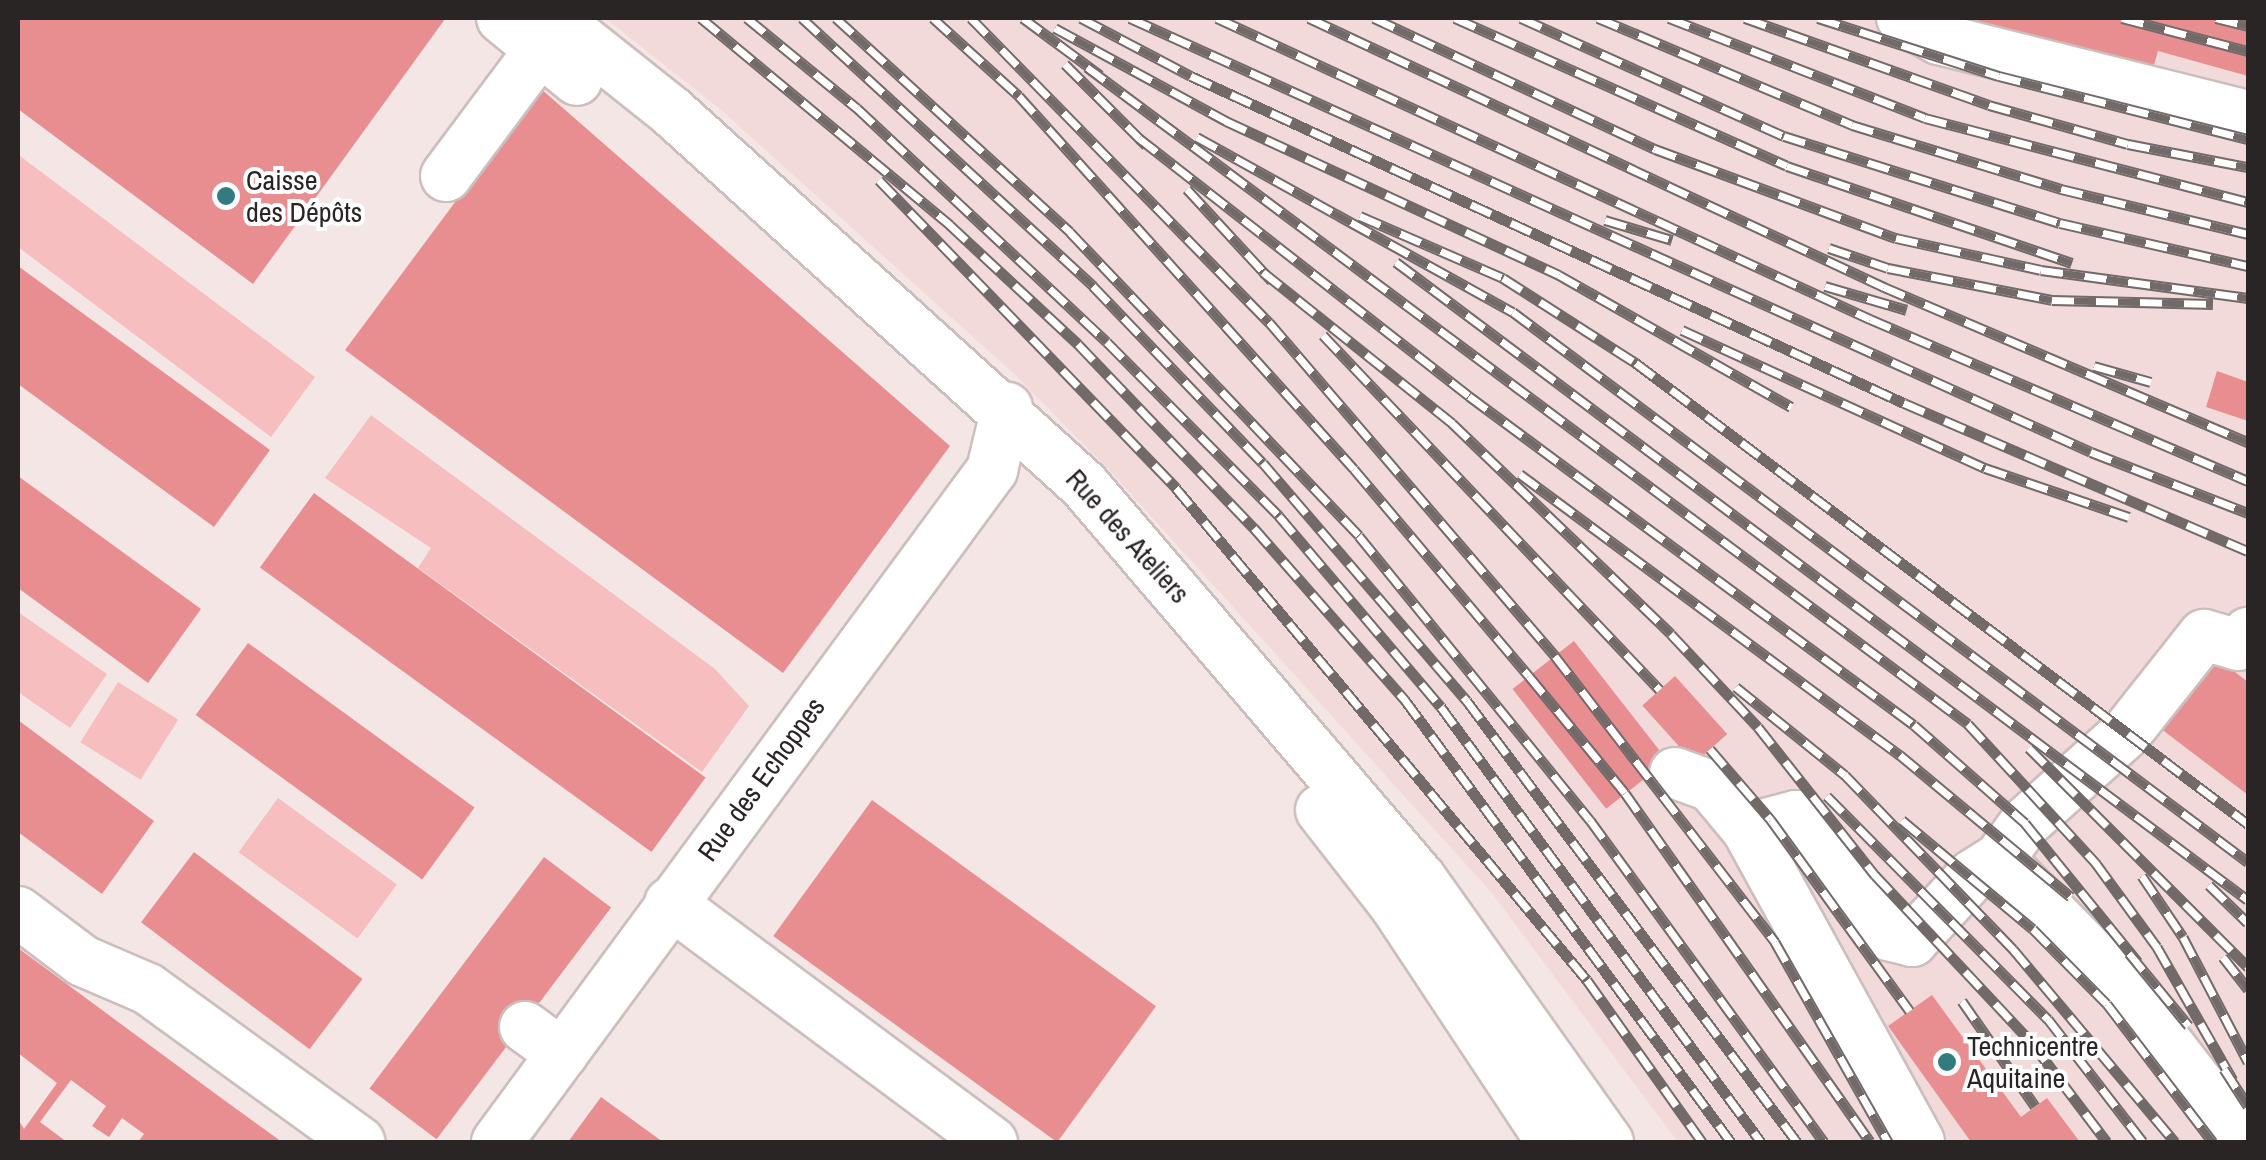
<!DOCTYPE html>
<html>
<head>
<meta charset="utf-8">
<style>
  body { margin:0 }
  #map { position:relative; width:2266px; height:1160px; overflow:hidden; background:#f5e6e6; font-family:"Archivo Narrow",sans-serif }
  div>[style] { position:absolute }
  .built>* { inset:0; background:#f3dada }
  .green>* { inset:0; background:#f6bebe; transform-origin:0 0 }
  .building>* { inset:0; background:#e88e90; transform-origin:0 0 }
  .roads { filter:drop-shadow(2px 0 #cdbebe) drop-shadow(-2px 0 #cdbebe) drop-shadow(0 2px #cdbebe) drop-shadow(0 -2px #cdbebe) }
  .minor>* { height:50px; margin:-25px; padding:0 25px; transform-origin:25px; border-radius:25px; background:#fff }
  .rail>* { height:11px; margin-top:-5.5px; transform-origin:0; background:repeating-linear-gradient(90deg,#fff 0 22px,#726969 0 44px); box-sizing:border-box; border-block:2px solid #726969 }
  .dots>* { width:28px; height:28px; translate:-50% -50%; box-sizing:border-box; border:5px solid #fff; border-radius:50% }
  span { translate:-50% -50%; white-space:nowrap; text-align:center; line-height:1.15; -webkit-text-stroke:8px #fff; paint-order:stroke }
  .poi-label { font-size:28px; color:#2a2525 }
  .left { translate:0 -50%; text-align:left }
  .street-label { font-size:28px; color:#2a2525 }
  .frame { position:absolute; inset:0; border:20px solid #2a2525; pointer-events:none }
</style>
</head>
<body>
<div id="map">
  <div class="built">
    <div style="clip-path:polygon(605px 18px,2248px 18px,2248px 1142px,1678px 1142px,1491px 892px,1109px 470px,1013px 373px,720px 109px)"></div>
  </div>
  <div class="green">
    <div style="clip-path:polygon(20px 156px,315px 377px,271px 437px,18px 247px)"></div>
    <div style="clip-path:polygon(371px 415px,715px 669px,749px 706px,702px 772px,418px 568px,431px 548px,325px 478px)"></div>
    <div style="clip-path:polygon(18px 612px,107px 674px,70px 728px,18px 692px)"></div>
    <div style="left:118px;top:682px;width:71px;height:71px;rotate:32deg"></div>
    <div style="left:278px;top:798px;width:147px;height:67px;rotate:36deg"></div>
  </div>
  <div class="building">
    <div style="clip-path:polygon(18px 18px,442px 18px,445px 19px,253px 284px,18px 109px)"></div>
    <div style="clip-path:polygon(1958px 18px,2248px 18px,2248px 76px,2158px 51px,2150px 79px,1955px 28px)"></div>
    <div style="clip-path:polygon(540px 88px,950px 446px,783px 673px,345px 350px)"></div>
    <div style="clip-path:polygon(18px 266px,270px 450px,214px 527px,18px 384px)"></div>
    <div style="clip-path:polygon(2217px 371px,2248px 382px,2248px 421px,2206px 407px)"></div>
    <div style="clip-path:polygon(18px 476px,201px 609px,148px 683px,18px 588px)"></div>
    <div style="left:314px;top:493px;width:484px;height:92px;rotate:36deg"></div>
    <div style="left:1574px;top:641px;width:152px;height:78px;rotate:52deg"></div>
    <div style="left:248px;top:643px;width:280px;height:89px;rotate:36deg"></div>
    <div style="clip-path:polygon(2206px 650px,2248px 682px,2248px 795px,2152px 722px)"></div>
    <div style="left:1675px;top:676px;width:78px;height:44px;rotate:48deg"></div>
    <div style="clip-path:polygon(18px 720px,154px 821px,102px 894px,18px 832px)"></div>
    <div style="left:872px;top:800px;width:351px;height:168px;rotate:36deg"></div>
    <div style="left:194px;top:852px;width:211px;height:88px;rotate:37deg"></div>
    <div style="left:544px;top:857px;width:84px;height:290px;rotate:37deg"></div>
    <div style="clip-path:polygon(18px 948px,224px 1100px,282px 1142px,138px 1142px,144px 1134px,122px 1118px,109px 1137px,92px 1126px,106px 1106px,71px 1080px,40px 1122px,67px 1142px,18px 1142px,18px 1119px,24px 1129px,57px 1083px,18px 1053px)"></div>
    <div style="clip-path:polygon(1932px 995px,2021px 1117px,2047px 1098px,2080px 1142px,1971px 1142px,1888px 1026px)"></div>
    <div style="clip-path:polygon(601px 1097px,663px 1142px,568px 1142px)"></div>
  </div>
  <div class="roads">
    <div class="minor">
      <div style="left:502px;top:18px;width:97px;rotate:39.6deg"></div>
      <div style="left:554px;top:18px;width:151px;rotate:38.5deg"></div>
      <div style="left:672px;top:112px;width:556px;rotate:42.16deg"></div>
      <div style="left:1084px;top:485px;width:518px;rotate:49.46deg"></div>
      <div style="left:1421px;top:879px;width:323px;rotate:54.6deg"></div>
      <div style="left:1902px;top:18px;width:43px;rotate:29.6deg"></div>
      <div style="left:1939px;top:39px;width:318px;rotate:14deg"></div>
      <div style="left:446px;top:176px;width:191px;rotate:-53.3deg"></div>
      <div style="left:1675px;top:773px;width:38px;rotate:20deg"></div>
      <div style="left:1711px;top:786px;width:56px;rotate:50.1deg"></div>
      <div style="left:1747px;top:829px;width:51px;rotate:-14.9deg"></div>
      <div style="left:1796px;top:816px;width:150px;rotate:52.3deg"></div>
      <div style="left:1888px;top:935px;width:25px;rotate:14deg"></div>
      <div style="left:1912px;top:941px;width:90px;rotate:-47.3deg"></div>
      <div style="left:1973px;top:875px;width:31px;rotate:-32deg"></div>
      <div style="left:1999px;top:859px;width:44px;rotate:-54.2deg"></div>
      <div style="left:2025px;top:823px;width:137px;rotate:-41.7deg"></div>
      <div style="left:2127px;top:732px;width:124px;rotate:-51.6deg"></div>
      <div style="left:2204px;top:635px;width:35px;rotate:16deg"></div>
      <div style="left:2238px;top:645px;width:16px;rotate:-50deg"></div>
      <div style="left:1321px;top:810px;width:120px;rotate:52.1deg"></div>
      <div style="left:1395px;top:905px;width:284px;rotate:56.5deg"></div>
      <div style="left:1747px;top:829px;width:357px;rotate:61.2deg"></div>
      <div style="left:1999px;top:859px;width:176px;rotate:45.7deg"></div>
      <div style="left:2122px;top:985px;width:199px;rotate:52.2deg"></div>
      <div style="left:670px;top:903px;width:401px;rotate:36.6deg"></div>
      <div style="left:18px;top:912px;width:81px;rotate:37deg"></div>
      <div style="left:83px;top:961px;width:71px;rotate:23.3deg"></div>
      <div style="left:148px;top:989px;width:261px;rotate:35.9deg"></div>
      <div style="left:525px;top:1027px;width:46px;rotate:36.1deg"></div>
      <div style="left:497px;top:1142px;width:835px;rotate:-53.62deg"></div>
      <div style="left:992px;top:470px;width:64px;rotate:-76.4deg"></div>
    </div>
  </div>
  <div class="rail">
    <div style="left:701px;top:18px;width:324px;rotate:39.7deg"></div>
    <div style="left:950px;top:225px;width:175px;rotate:42.9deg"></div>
    <div style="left:1078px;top:344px;width:255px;rotate:46.3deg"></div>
    <div style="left:1254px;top:528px;width:229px;rotate:48.7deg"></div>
    <div style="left:1405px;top:700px;width:549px;rotate:53.59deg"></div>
    <div style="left:747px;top:18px;width:142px;rotate:39.3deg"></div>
    <div style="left:857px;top:108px;width:342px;rotate:43.1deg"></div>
    <div style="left:1107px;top:342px;width:245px;rotate:45.3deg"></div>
    <div style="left:1279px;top:516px;width:250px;rotate:49.7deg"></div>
    <div style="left:1441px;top:707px;width:540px;rotate:53.66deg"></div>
    <div style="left:802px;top:18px;width:396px;rotate:42.6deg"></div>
    <div style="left:1093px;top:286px;width:245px;rotate:46.2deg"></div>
    <div style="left:1263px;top:463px;width:313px;rotate:49.4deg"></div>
    <div style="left:1467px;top:701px;width:551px;rotate:53.19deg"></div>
    <div style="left:836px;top:18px;width:317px;rotate:42.4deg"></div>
    <div style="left:1070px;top:232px;width:419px;rotate:46.4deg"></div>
    <div style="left:1359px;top:536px;width:366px;rotate:50.9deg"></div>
    <div style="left:1590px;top:820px;width:398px;rotate:54deg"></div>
    <div style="left:933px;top:18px;width:116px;rotate:42.2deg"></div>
    <div style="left:1019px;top:96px;width:501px;rotate:48.07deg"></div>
    <div style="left:1354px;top:469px;width:271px;rotate:49.8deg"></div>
    <div style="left:1529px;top:676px;width:151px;rotate:50.6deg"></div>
    <div style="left:1625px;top:793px;width:426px;rotate:54.9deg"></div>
    <div style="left:971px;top:18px;width:426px;rotate:45.6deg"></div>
    <div style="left:1269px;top:322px;width:440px;rotate:49.4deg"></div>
    <div style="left:1555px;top:656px;width:361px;rotate:52.4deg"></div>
    <div style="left:1775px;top:942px;width:230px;rotate:60.5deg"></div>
    <div style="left:1023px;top:18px;width:96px;rotate:36.5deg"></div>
    <div style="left:1081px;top:18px;width:124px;rotate:27.8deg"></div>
    <div style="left:1191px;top:76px;width:784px;rotate:24.64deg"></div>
    <div style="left:1904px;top:403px;width:374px;rotate:23.3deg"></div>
    <div style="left:1130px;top:18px;width:1054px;rotate:24.3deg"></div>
    <div style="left:2091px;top:452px;width:168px;rotate:21.2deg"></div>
    <div style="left:1217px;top:18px;width:719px;rotate:24.75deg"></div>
    <div style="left:1870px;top:319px;width:411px;rotate:23.2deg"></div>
    <div style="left:1309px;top:18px;width:635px;rotate:25.07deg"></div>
    <div style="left:1884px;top:287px;width:396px;rotate:23.1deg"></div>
    <div style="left:1374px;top:18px;width:310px;rotate:25deg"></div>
    <div style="left:1655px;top:149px;width:257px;rotate:20.3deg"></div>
    <div style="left:1896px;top:238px;width:148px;rotate:12.4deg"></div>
    <div style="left:2041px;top:270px;width:209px;rotate:7.7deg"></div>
    <div style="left:1455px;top:18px;width:363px;rotate:24deg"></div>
    <div style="left:1787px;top:166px;width:301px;rotate:18.8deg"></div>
    <div style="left:1521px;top:18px;width:288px;rotate:24.2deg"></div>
    <div style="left:1784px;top:136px;width:289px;rotate:17.5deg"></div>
    <div style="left:2060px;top:223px;width:193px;rotate:12.9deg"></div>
    <div style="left:1598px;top:18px;width:276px;rotate:22.8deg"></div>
    <div style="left:1852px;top:125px;width:219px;rotate:17deg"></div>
    <div style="left:2061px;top:189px;width:192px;rotate:13.5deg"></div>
    <div style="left:1669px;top:18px;width:275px;rotate:21.3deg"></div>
    <div style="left:1925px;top:118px;width:334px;rotate:14.6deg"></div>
    <div style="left:1745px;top:18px;width:259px;rotate:19.6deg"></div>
    <div style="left:1989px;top:105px;width:144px;rotate:15.7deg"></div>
    <div style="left:2128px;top:144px;width:122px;rotate:10.9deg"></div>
    <div style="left:1818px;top:18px;width:190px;rotate:17.8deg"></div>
    <div style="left:1999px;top:76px;width:257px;rotate:14.2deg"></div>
    <div style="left:2122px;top:18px;width:130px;rotate:14.7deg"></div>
    <div style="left:2216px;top:18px;width:33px;rotate:14deg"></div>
    <div style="left:1055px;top:28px;width:195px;rotate:28.5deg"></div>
    <div style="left:1226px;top:121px;width:367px;rotate:24.8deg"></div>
    <div style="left:1559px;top:275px;width:267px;rotate:29.6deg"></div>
    <div style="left:1065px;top:64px;width:115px;rotate:45deg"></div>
    <div style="left:1087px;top:67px;width:1099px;rotate:36.71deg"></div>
    <div style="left:1968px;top:724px;width:188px;rotate:47.4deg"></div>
    <div style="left:2095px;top:862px;width:105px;rotate:53.9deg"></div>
    <div style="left:2157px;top:947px;width:153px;rotate:60.3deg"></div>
    <div style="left:1197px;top:137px;width:361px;rotate:29deg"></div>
    <div style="left:1513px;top:312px;width:918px;rotate:36.81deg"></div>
    <div style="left:1139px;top:138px;width:419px;rotate:38deg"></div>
    <div style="left:1469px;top:396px;width:553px;rotate:36.48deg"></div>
    <div style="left:1914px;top:725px;width:148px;rotate:41.4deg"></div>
    <div style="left:2025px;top:823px;width:179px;rotate:50.9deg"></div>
    <div style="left:879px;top:180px;width:428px;rotate:46deg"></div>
    <div style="left:1176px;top:488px;width:641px;rotate:50.13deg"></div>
    <div style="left:1587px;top:980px;width:199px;rotate:54.6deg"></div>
    <div style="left:1187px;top:189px;width:125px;rotate:47.3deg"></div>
    <div style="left:1360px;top:216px;width:156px;rotate:23.4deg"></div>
    <div style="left:1503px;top:278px;width:158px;rotate:32.6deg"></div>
    <div style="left:1636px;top:363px;width:766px;rotate:36.99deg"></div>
    <div style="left:1605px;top:220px;width:70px;rotate:16.6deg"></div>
    <div style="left:1829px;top:248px;width:62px;rotate:18.7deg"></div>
    <div style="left:1888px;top:268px;width:167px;rotate:11deg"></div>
    <div style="left:2052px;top:300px;width:161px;rotate:1.4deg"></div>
    <div style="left:1396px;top:262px;width:1064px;rotate:36.83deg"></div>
    <div style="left:1263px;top:272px;width:242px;rotate:38.6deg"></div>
    <div style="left:1452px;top:423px;width:304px;rotate:43.9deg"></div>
    <div style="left:1671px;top:634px;width:127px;rotate:46.9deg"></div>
    <div style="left:1758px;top:727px;width:189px;rotate:51.7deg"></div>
    <div style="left:1875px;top:875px;width:230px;rotate:46.9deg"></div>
    <div style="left:2032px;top:1043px;width:124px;rotate:52.9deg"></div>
    <div style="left:1825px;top:286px;width:85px;rotate:16.3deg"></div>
    <div style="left:1682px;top:330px;width:333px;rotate:24.5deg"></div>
    <div style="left:1985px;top:468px;width:152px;rotate:18.8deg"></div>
    <div style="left:1323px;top:335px;width:489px;rotate:46.5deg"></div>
    <div style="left:2094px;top:366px;width:59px;rotate:15.7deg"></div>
    <div style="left:1520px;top:474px;width:473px;rotate:36.5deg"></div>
    <div style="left:1900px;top:755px;width:222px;rotate:39.7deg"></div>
    <div style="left:1736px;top:687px;width:140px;rotate:38.9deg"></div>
    <div style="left:1845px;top:775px;width:242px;rotate:46deg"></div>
    <div style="left:2013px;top:949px;width:252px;rotate:50deg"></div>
    <div style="left:2029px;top:748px;width:310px;rotate:45deg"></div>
    <div style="left:1710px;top:749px;width:94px;rotate:49.3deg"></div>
    <div style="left:1771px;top:820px;width:236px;rotate:54deg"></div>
    <div style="left:1827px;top:796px;width:314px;rotate:45.3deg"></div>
    <div style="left:2048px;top:1019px;width:155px;rotate:52.3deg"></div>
    <div style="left:1902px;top:820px;width:170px;rotate:39.8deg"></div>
    <div style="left:2033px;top:929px;width:105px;rotate:45.4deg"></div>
    <div style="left:2107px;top:1004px;width:174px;rotate:52.5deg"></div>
    <div style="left:2142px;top:876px;width:73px;rotate:56.1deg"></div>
    <div style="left:2183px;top:937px;width:141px;rotate:62.5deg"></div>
    <div style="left:2209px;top:885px;width:54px;rotate:44.3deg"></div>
    <div style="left:2129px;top:953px;width:94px;rotate:50.6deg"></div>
    <div style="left:2223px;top:957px;width:41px;rotate:52deg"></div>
    <div style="left:1962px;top:1001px;width:128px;rotate:55.2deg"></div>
    <div style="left:2224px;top:1069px;width:44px;rotate:57deg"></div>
  </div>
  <div class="dots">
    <div style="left:226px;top:196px;background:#327b7f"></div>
    <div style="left:1947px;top:1062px;background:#327b7f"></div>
  </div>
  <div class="poi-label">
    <span class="left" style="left:246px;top:196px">Caisse<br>des Dépôts</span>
    <span class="left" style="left:1967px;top:1062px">Technicentre<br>Aquitaine</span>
  </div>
  <div class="street-label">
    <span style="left:1128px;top:536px;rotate:48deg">Rue des Ateliers</span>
    <span style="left:761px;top:779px;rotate:-54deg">Rue des Echoppes</span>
  </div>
  <div class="frame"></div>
</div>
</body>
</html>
